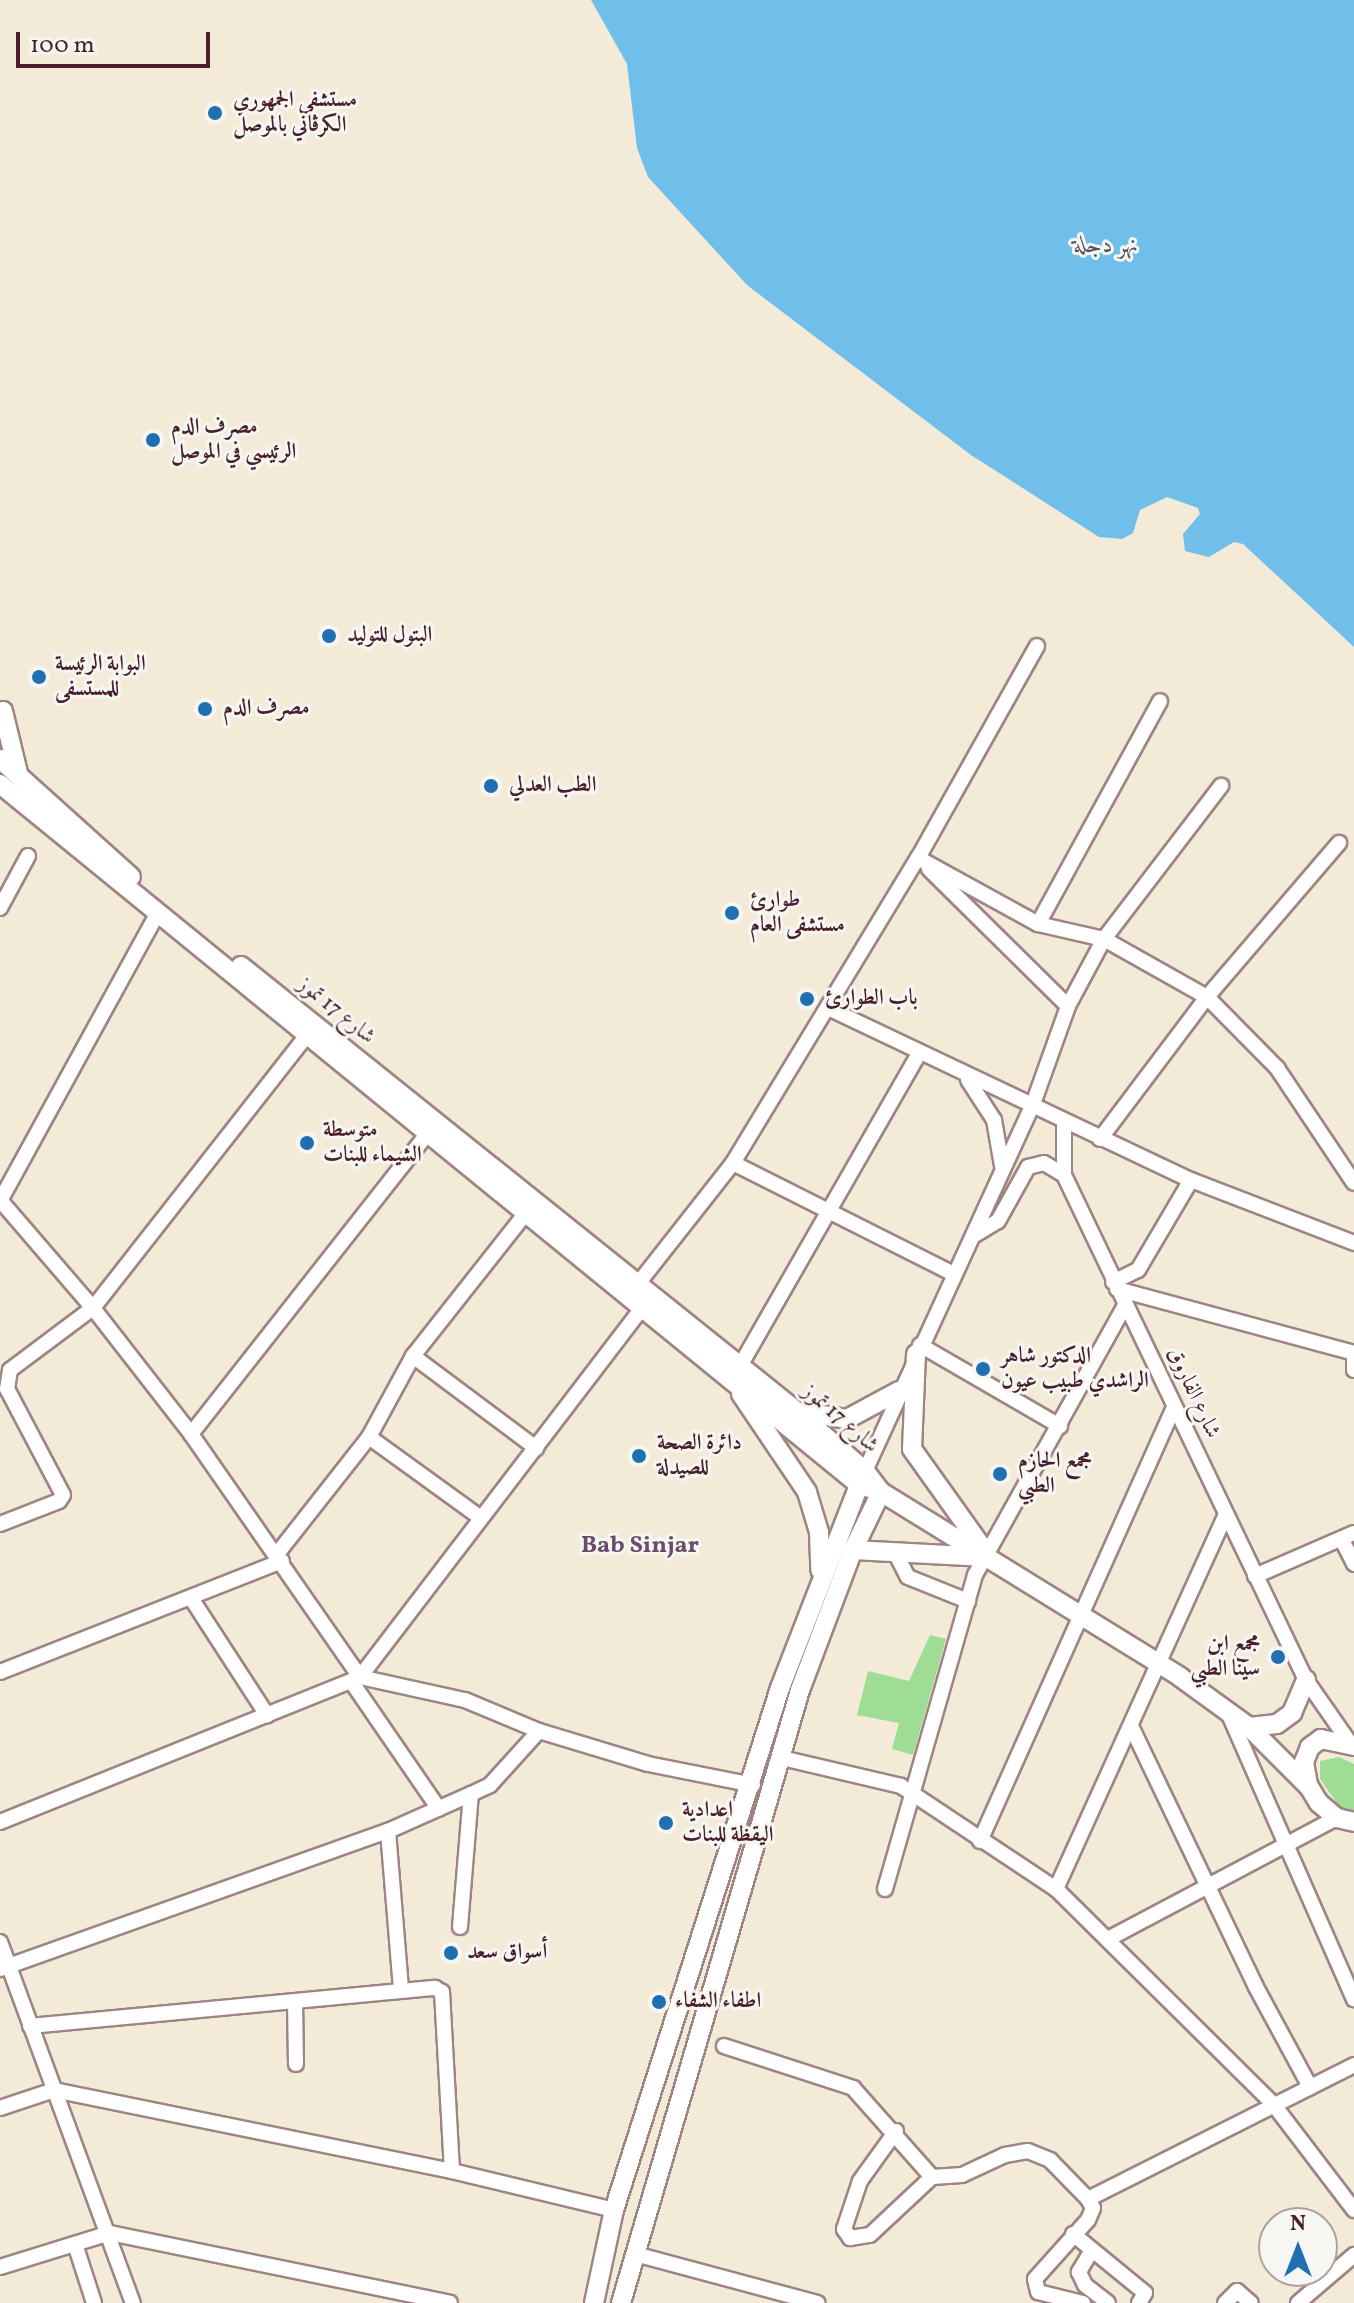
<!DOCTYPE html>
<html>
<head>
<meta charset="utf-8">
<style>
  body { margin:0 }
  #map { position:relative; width:1354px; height:2303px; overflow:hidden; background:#f3ead8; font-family:Vollkorn,Amiri,serif }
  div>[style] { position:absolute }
  .green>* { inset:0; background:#9edd93 }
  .water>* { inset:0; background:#6fbfea }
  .roads { filter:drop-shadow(2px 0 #9e8482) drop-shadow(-2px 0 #9e8482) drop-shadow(0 2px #9e8482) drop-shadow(0 -2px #9e8482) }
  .minor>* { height:14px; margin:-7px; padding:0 7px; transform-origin:7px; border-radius:7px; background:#fff }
  .major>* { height:18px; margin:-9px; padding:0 9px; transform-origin:9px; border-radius:9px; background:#fff }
  .dots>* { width:22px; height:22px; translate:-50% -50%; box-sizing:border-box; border:4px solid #f6f6f2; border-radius:50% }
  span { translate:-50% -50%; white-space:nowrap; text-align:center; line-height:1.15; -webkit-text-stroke:6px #f6f6f2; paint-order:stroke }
  .poi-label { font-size:22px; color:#4a1f2b; font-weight:700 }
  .left { translate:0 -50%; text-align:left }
  .right { translate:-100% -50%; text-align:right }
  .street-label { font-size:22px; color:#4a1f2b }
  .water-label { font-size:24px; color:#554f64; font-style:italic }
  .neighbourhood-label { font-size:24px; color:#6b4b6a; font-weight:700 }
  .north { position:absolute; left:1258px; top:2207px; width:80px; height:80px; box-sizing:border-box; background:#f6f6f2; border:2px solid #b1a0a2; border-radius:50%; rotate:0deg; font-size:22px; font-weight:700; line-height:32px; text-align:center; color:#4a1f2b }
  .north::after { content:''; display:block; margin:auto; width:28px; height:36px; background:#1f6fb2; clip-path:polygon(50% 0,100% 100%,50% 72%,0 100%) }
  .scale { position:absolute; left:16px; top:32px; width:194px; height:36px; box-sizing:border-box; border:4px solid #4a1f2b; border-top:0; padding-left:10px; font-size:24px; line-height:28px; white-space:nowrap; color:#4a1f2b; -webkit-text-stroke:6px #f6f6f2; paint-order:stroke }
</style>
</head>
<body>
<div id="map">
  <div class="green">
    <div style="clip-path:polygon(930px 1635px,946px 1639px,913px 1755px,892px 1749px,899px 1723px,857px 1715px,868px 1671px,909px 1681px)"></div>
    <div style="clip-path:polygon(1339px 1757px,1354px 1764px,1354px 1815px,1341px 1809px,1320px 1779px,1320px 1761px)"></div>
  </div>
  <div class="water">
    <div style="clip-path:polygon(591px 0,1354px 0,1354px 647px,1243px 544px,1234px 542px,1209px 557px,1185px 551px,1183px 534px,1200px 514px,1198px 508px,1167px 497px,1140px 510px,1133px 533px,1122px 539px,1099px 537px,971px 455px,747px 285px,648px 177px,637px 148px,627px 64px)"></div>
  </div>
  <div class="roads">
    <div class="minor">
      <div style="left:918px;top:858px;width:137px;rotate:28.8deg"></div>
      <div style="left:1038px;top:924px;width:68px;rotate:12.8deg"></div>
      <div style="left:1104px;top:939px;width:118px;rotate:29.4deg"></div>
      <div style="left:1207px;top:997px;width:100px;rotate:45.4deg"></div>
      <div style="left:1277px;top:1068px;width:138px;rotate:56.2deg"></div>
      <div style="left:929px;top:869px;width:195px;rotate:44.6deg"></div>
      <div style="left:0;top:908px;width:59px;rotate:-61.7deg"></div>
      <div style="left:1038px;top:924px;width:254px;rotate:-61.3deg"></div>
      <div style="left:828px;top:1008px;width:402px;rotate:25.4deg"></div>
      <div style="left:1191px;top:1180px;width:175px;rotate:21.1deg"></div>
      <div style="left:968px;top:1080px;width:48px;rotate:57deg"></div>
      <div style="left:994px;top:1120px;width:47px;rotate:80.1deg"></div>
      <div style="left:1100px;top:1139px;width:178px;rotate:-53deg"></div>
      <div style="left:1207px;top:997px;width:203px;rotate:-49.4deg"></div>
      <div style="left:733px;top:1163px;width:247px;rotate:26.7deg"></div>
      <div style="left:1064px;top:1175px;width:53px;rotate:-90deg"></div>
      <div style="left:0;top:1200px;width:143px;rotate:49.3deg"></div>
      <div style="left:93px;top:1308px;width:160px;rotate:52.1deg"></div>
      <div style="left:191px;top:1434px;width:296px;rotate:55.2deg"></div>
      <div style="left:360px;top:1677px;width:107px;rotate:12.4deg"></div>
      <div style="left:465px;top:1700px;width:80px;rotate:22.7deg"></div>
      <div style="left:539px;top:1731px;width:114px;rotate:16.8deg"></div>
      <div style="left:648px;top:1764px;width:107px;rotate:11.3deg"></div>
      <div style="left:0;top:1201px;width:328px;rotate:-61.3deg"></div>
      <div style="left:973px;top:1236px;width:29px;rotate:-31deg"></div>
      <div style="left:998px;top:1221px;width:62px;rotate:-60.9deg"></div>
      <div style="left:1028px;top:1167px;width:16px;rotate:-14deg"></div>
      <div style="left:1044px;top:1163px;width:23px;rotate:31deg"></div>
      <div style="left:1064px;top:1175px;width:560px;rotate:64.4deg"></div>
      <div style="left:1306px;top:1680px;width:77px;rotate:55.1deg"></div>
      <div style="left:1113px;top:1282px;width:28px;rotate:-26deg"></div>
      <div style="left:1138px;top:1270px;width:104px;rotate:-59.5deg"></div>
      <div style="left:637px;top:1285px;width:155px;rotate:-51.8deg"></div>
      <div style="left:733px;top:1163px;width:357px;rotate:-58.8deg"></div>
      <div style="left:918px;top:858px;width:243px;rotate:-60.7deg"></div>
      <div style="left:1117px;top:1289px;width:245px;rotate:15.1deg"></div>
      <div style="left:920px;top:1345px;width:162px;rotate:30.1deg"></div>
      <div style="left:1354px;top:1355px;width:15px;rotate:90deg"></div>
      <div style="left:413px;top:1356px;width:154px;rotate:36.8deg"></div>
      <div style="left:740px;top:1366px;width:361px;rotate:-60.2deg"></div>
      <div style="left:191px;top:1434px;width:382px;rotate:-51.8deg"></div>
      <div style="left:369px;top:1437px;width:138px;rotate:35.9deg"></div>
      <div style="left:865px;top:1471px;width:404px;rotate:-65.4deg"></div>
      <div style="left:1033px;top:1104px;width:104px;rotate:-70.3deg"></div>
      <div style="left:1068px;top:1006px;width:76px;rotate:-61.8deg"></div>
      <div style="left:1104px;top:939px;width:193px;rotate:-52.6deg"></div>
      <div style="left:0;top:1524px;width:63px;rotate:-21.3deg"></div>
      <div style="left:59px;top:1501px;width:7px;rotate:-56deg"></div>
      <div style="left:63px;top:1495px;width:120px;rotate:-117.8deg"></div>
      <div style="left:7px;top:1389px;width:19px;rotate:-81deg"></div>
      <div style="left:10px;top:1370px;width:104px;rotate:-36.8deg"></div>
      <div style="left:93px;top:1308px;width:345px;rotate:-51.9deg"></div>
      <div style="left:1342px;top:1540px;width:27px;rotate:63deg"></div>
      <div style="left:895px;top:1552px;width:28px;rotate:63deg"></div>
      <div style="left:908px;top:1577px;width:65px;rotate:21.8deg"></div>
      <div style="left:277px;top:1554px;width:149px;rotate:-51.8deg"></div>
      <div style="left:369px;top:1437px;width:92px;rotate:-61.5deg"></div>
      <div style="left:413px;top:1356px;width:181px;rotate:-51.7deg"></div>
      <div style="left:1255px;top:1576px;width:108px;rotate:-23.5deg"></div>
      <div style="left:191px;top:1598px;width:140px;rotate:57deg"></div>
      <div style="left:0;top:1672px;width:303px;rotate:-21.5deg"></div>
      <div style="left:351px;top:1681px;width:155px;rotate:55.5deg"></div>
      <div style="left:1227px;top:1710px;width:316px;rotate:66.3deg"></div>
      <div style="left:1131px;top:1726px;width:289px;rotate:64.4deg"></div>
      <div style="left:1256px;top:1987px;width:114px;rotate:61.6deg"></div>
      <div style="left:782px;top:1758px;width:122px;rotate:13.2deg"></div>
      <div style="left:901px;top:1786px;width:186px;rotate:33.6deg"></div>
      <div style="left:1056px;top:1889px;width:307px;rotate:44.7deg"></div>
      <div style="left:1274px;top:2105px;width:132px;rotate:52.7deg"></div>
      <div style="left:0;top:1822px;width:388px;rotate:-21.9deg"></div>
      <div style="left:360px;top:1677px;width:464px;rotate:-52.6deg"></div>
      <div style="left:388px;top:1831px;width:159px;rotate:85.3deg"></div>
      <div style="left:980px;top:1841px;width:474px;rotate:-65.9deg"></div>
      <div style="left:885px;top:1889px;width:327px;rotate:-74deg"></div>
      <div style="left:975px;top:1575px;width:308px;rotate:-60.9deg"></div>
      <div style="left:1056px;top:1889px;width:409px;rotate:-65.6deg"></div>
      <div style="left:460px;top:1927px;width:133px;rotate:-85.3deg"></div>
      <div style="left:1108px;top:1939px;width:259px;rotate:-27.9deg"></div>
      <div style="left:0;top:1942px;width:385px;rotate:69.8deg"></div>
      <div style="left:0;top:1969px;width:412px;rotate:-19.6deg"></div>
      <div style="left:388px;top:1831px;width:91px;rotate:-24deg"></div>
      <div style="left:471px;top:1794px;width:21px;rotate:-25deg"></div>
      <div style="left:490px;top:1785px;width:73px;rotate:-47.8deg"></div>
      <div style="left:295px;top:2001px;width:63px;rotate:89.1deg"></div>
      <div style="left:30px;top:2026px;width:407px;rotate:-5.4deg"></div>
      <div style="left:435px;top:1988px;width:8px;rotate:30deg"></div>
      <div style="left:442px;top:1992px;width:179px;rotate:86.8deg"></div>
      <div style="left:724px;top:2046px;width:136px;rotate:18deg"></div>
      <div style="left:853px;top:2088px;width:119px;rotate:48.4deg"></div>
      <div style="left:932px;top:2177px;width:30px;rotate:-4deg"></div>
      <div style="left:962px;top:2175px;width:47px;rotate:-24.9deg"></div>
      <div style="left:1005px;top:2155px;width:23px;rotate:-10deg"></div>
      <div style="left:1028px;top:2151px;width:24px;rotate:22deg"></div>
      <div style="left:1050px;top:2160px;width:54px;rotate:45.7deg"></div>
      <div style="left:1088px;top:2199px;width:298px;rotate:-26.7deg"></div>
      <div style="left:0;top:2108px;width:57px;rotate:-18.4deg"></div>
      <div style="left:54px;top:2090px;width:406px;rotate:11.5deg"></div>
      <div style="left:452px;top:2171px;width:167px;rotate:13.5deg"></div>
      <div style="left:896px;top:2131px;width:62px;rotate:125.8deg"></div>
      <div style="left:860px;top:2181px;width:51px;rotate:108.4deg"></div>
      <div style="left:844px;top:2229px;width:11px;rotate:56deg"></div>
      <div style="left:850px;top:2238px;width:20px;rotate:-9deg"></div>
      <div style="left:870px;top:2235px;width:85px;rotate:-43.1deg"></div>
      <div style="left:1073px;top:2234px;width:93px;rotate:39.3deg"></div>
      <div style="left:1145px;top:2293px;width:12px;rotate:121deg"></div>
      <div style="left:75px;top:2244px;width:62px;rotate:72.1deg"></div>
      <div style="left:1092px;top:2250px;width:26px;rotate:121deg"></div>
      <div style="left:1079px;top:2272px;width:14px;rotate:65deg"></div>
      <div style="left:1085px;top:2285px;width:29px;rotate:38deg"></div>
      <div style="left:635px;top:2254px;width:189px;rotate:15deg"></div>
      <div style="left:0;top:2267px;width:115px;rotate:-17.2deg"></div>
      <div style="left:110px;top:2233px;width:347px;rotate:11.6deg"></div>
      <div style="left:1083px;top:2303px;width:46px;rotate:-166.3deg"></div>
      <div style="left:1038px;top:2292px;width:13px;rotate:-103deg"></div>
      <div style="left:1035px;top:2279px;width:79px;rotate:-48.1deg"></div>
      <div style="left:1088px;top:2220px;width:13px;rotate:-67deg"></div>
      <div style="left:1093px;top:2208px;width:10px;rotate:-119deg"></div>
      <div style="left:1225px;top:2303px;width:17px;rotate:-45deg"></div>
      <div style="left:1237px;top:2291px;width:18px;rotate:41deg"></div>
      <div style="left:1298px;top:2303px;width:74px;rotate:-40.6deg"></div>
    </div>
    <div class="major">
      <div style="left:3px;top:711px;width:64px;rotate:76.4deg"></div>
      <div style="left:0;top:759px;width:176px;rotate:42deg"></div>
      <div style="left:0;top:784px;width:1106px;rotate:39.2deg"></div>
      <div style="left:857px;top:1483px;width:26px;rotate:21deg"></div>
      <div style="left:881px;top:1492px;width:352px;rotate:31.7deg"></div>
      <div style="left:1180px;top:1677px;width:85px;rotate:35.9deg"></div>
      <div style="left:1249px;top:1727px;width:85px;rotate:45deg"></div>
      <div style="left:241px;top:966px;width:704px;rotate:38.71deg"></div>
      <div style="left:790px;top:1406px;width:99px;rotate:40.9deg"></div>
      <div style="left:865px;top:1471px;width:26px;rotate:53deg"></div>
      <div style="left:916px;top:1354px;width:95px;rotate:92.4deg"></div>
      <div style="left:912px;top:1449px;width:129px;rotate:54.5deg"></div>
      <div style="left:741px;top:1394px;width:118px;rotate:56deg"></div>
      <div style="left:807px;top:1492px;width:42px;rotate:73.3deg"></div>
      <div style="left:819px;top:1532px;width:38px;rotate:88deg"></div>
      <div style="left:803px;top:1412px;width:45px;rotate:9deg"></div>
      <div style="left:847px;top:1419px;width:59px;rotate:-28.3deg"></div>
      <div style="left:853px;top:1550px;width:133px;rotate:3deg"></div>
      <div style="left:1249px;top:1727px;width:28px;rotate:-6deg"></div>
      <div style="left:1277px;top:1724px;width:19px;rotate:-36deg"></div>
      <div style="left:1292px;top:1713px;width:36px;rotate:-67deg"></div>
      <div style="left:1354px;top:1746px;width:34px;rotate:-168deg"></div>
      <div style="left:1321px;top:1739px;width:14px;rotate:144deg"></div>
      <div style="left:1310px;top:1747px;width:16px;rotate:112deg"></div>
      <div style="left:1304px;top:1762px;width:23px;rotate:80deg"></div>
      <div style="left:1308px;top:1785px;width:21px;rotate:59deg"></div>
      <div style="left:1319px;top:1803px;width:23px;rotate:40deg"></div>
      <div style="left:1337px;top:1818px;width:17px;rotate:13deg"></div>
      <div style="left:594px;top:2303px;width:95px;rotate:-77.9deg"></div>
      <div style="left:614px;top:2210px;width:548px;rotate:-72.36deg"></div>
      <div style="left:780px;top:1688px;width:231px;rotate:-68.7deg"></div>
      <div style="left:621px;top:2303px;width:639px;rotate:-73.72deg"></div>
      <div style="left:800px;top:1690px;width:150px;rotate:-69.3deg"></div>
      <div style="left:853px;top:1550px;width:64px;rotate:-64.2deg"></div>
    </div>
  </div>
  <div class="dots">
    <div style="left:215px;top:113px;background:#1f6fb2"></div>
    <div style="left:153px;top:440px;background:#1f6fb2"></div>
    <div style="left:329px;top:636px;background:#1f6fb2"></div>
    <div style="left:39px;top:677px;background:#1f6fb2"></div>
    <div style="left:205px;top:709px;background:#1f6fb2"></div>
    <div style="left:491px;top:786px;background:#1f6fb2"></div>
    <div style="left:732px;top:913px;background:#1f6fb2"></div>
    <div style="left:807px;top:999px;background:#1f6fb2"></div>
    <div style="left:307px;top:1143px;background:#1f6fb2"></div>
    <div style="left:983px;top:1369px;background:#1f6fb2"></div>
    <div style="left:639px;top:1456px;background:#1f6fb2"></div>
    <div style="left:1000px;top:1474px;background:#1f6fb2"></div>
    <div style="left:1278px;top:1657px;background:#1f6fb2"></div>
    <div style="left:666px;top:1823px;background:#1f6fb2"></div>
    <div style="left:451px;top:1953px;background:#1f6fb2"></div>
    <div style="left:659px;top:2002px;background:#1f6fb2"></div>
  </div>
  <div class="poi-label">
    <span class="left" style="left:233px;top:113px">مستشفى الجمهوري<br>الكرڤاني بالموصل</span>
    <span class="left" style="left:171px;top:440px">مصرف الدم<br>الرئيسي في الموصل</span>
    <span class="left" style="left:347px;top:636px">البتول للتوليد</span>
    <span class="left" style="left:55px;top:677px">البوابة الرئيسة<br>للمستسفى</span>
    <span class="left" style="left:223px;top:709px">مصرف الدم</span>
    <span class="left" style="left:509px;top:786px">الطب العدلي</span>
    <span class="left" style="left:750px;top:913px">طوارئ<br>مستشفى العام</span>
    <span class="left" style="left:825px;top:999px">باب الطوارئ</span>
    <span class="left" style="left:323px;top:1143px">متوسطة<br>الشيماء للبنات</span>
    <span class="left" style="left:1001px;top:1369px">الدكتور شاهر<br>الراشدي طبيب عيون</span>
    <span class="left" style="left:657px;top:1456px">دائرة الصحة<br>للصيدلة</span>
    <span class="left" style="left:1018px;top:1474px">مجمع الحازم<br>الطبي</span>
    <span class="right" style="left:1260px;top:1657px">مجمع ابن<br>سينا الطبي</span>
    <span class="left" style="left:682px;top:1823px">اعدادية<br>اليقظة للبنات</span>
    <span class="left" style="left:467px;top:1953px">أسواق سعد</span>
    <span class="left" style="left:675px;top:2002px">اطفاء الشفاء</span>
  </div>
  <div class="street-label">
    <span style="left:336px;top:1011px;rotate:39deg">شارع 17 تموز</span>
    <span style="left:1193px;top:1393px;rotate:65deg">شارع الفاروق</span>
    <span style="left:840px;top:1419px;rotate:41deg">شارع 17 تموز</span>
  </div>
  <div class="water-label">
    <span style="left:1106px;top:247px">نهر دجلة</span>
  </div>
  <div class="neighbourhood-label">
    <span style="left:640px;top:1547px">Bab Sinjar</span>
  </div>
  <div class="north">N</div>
  <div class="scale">100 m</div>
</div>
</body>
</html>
